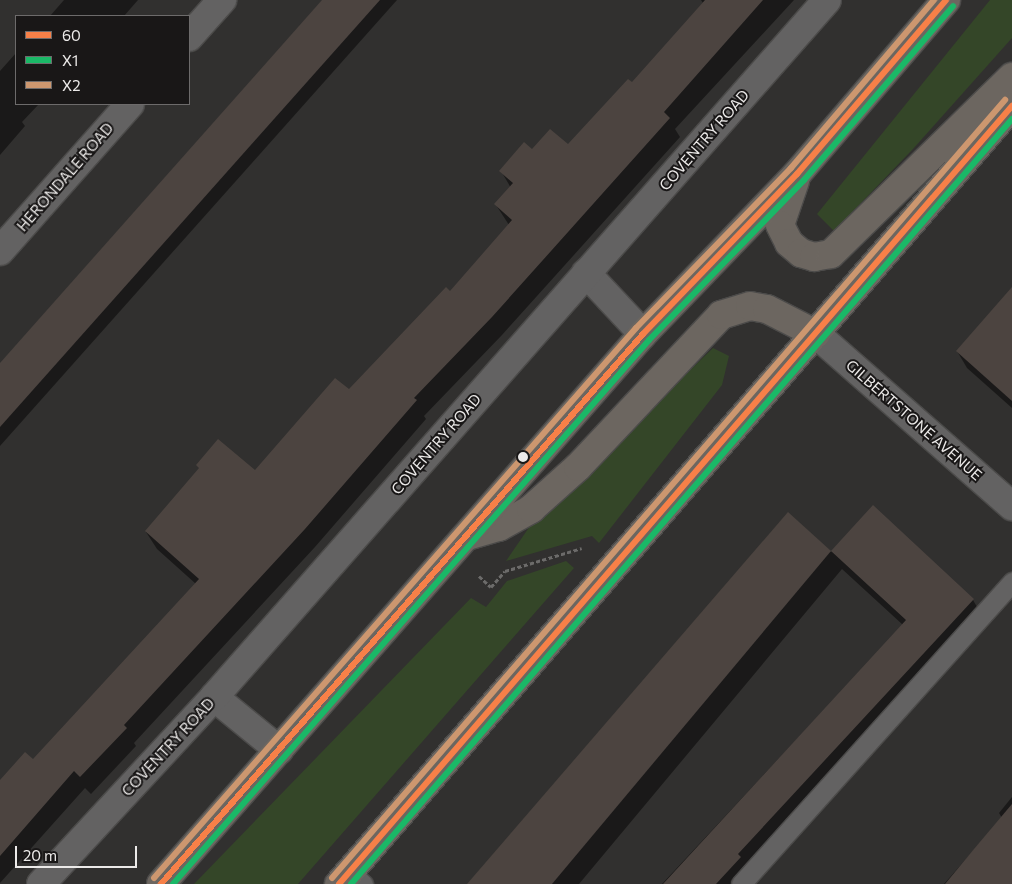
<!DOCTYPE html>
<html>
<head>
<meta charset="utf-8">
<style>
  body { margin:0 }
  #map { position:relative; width:1012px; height:884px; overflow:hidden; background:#31302f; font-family:Commissioner,sans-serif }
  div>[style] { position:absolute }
  .green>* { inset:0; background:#344628 }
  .shadow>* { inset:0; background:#0007 }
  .building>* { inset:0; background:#4c4440 }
  .path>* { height:3px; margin-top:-1.5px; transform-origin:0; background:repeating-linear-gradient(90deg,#6c6b6a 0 4px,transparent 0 6.5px) }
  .roads { filter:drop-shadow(1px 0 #4c4b4a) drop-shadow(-1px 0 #4c4b4a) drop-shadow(0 1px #4c4b4a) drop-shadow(0 -1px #4c4b4a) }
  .service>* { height:19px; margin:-9.5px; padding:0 9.5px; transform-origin:9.5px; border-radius:9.5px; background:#636262 }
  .minor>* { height:28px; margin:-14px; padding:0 14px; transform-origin:14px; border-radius:14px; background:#636262 }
  .trunk>* { height:28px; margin:-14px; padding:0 14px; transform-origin:14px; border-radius:14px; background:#6c6660 }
  .bus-1>* { height:6px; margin:-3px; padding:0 3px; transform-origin:3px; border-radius:3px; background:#f78048 }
  .bus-2>* { height:6px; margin:-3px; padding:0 3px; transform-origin:3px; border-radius:3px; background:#1ab867 }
  .bus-3>* { height:6px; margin:-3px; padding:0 3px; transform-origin:3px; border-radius:3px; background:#cd976f }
  .dots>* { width:14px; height:14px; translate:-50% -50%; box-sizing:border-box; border:2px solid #191717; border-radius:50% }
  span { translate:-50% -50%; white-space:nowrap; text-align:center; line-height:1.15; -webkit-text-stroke:4px #191717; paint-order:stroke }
  .street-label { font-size:15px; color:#eceae9 }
  .legend { position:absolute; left:15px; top:15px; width:175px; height:90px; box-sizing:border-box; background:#191717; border:1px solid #6d6b6b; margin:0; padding:6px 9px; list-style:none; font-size:15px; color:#eceae9 }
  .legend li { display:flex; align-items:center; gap:10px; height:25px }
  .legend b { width:25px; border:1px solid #6d6b6b }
  .scale { position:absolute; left:15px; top:846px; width:122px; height:22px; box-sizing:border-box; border:2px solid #eceae9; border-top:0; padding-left:6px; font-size:15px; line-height:18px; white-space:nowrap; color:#eceae9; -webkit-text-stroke:4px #191717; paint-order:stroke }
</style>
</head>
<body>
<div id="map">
  <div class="green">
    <div style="clip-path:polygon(990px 0,1012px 0,1012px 38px,913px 149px,834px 231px,817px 214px)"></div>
    <div style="clip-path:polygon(713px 348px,729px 356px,722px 385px,599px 543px,592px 536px,506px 561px,530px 526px)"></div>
    <div style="clip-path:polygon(566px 561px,574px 568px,298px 884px,194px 884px,471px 598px,486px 607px,507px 581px)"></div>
  </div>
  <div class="shadow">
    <div style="clip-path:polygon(64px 0,138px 0,124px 16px,50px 16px)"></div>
    <div style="clip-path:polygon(324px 0,397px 0,0 446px,0 365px)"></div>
    <div style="clip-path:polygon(701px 0,794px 0,675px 129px,680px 137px,502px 335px,424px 416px,426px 419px,315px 547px,134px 743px,136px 746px,91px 794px,85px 788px,0 883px,0 782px,33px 761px,196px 584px,157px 549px,146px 532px,255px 472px,349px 391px,450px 292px,509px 225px,496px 205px,511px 188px,501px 171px,532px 151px,568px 146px,632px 84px,703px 3px)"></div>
    <div style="clip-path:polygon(16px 53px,16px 104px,39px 104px,22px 122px,25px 126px,0 155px,0 71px)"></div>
    <div style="clip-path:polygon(1012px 289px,1012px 408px,967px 368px,957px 351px)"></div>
    <div style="clip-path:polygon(873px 507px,973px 600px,984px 619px,745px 884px,662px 884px,903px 625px,842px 569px,579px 884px,469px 884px,789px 514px,831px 552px)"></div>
    <div style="clip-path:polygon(1012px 797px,1012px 884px,944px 884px,1002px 818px,999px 813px)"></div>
  </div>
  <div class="building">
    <div style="clip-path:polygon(322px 0,380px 0,0 427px,0 363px)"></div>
    <div style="clip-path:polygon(705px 0,763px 0,664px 112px,670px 118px,492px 317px,414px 398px,417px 400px,305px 529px,124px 725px,127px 728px,80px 777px,74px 771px,0 856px,0 780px,25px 752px,33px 759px,199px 579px,145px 531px,199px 468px,196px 465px,218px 439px,255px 470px,335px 378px,349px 389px,446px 287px,450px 291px,512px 220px,494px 204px,513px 183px,499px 171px,524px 142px,532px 149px,550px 129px,568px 144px,628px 79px,632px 82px)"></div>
    <div style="clip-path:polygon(1012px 287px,1012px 401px,956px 351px)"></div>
    <div style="clip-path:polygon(873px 505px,974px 599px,738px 854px,741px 857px,716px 884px,663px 884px,906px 620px,831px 551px)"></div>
    <div style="clip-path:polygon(788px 512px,831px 551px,552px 884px,467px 884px)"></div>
    <div style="clip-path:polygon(1012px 804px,1012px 884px,945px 884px,974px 849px)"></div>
  </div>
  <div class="path">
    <div style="left:479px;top:576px;width:16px;rotate:43deg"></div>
    <div style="left:491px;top:587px;width:21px;rotate:-49deg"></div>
    <div style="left:505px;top:571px;width:80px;rotate:-16.6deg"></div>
  </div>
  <div class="roads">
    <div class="service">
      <div style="left:350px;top:872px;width:18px;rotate:43deg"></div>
      <div style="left:741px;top:884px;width:406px;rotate:-48.1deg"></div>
    </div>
    <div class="minor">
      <div style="left:189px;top:37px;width:50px;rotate:-48.3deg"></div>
      <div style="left:0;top:251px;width:196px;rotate:-48.5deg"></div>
      <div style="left:586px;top:273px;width:83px;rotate:46.9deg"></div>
      <div style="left:816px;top:334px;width:261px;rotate:41.3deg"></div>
      <div style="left:214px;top:697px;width:84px;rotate:39.2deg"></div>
      <div style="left:41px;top:884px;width:255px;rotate:-47.2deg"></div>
      <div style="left:214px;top:697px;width:928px;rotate:-48.67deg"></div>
    </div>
    <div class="trunk">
      <div style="left:795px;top:181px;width:46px;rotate:108.8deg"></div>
      <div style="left:780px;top:225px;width:20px;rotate:63deg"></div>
      <div style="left:789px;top:243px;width:16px;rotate:40deg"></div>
      <div style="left:801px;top:253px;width:14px;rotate:17deg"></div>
      <div style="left:814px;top:257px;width:17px;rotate:-10deg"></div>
      <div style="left:831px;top:254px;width:253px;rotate:-44.4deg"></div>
      <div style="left:467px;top:536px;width:33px;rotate:-16deg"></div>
      <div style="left:499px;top:527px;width:37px;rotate:-29deg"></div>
      <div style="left:531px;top:509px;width:63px;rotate:-41.8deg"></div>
      <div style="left:578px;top:467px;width:209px;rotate:-46.7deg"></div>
      <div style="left:721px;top:315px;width:30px;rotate:-17deg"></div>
      <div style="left:750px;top:306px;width:17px;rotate:10deg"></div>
      <div style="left:767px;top:309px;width:55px;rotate:27deg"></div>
      <div style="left:161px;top:884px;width:731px;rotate:-48.77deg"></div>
      <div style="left:643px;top:334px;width:222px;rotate:-46.1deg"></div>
      <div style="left:797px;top:174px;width:229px;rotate:-49.4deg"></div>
      <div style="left:339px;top:884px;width:1029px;rotate:-49.14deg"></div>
    </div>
  </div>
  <div class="bus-1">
    <div style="left:161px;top:884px;width:731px;rotate:-48.77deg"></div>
    <div style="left:643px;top:334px;width:222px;rotate:-46.1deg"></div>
    <div style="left:797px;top:174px;width:229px;rotate:-49.4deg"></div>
    <div style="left:339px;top:884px;width:1029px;rotate:-49.14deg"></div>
  </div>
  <div class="bus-2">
    <div style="left:173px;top:884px;width:723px;rotate:-48.81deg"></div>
    <div style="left:649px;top:340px;width:223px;rotate:-45.9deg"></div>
    <div style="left:804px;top:180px;width:229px;rotate:-49.4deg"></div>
    <div style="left:351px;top:884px;width:1011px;rotate:-49.17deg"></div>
  </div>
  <div class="bus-3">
    <div style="left:154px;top:878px;width:731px;rotate:-48.77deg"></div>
    <div style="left:636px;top:328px;width:223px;rotate:-45.9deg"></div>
    <div style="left:791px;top:168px;width:221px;rotate:-49.6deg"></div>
    <div style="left:332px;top:878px;width:1029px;rotate:-49.14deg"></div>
  </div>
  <div class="dots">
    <div style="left:523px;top:457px;background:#eceae9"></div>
  </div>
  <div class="street-label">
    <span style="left:704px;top:140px;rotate:-49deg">COVENTRY ROAD</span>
    <span style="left:65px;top:177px;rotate:-49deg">HERONDALE ROAD</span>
    <span style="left:914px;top:420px;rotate:41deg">GILBERTSTONE AVENUE</span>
    <span style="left:436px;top:444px;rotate:-49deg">COVENTRY ROAD</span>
    <span style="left:168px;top:747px;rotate:-47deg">COVENTRY ROAD</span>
  </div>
  <ul class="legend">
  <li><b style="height:6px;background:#f78048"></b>60</li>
  <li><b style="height:6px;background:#1ab867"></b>X1</li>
  <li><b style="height:6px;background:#cd976f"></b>X2</li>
  </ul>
  <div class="scale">20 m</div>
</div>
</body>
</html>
